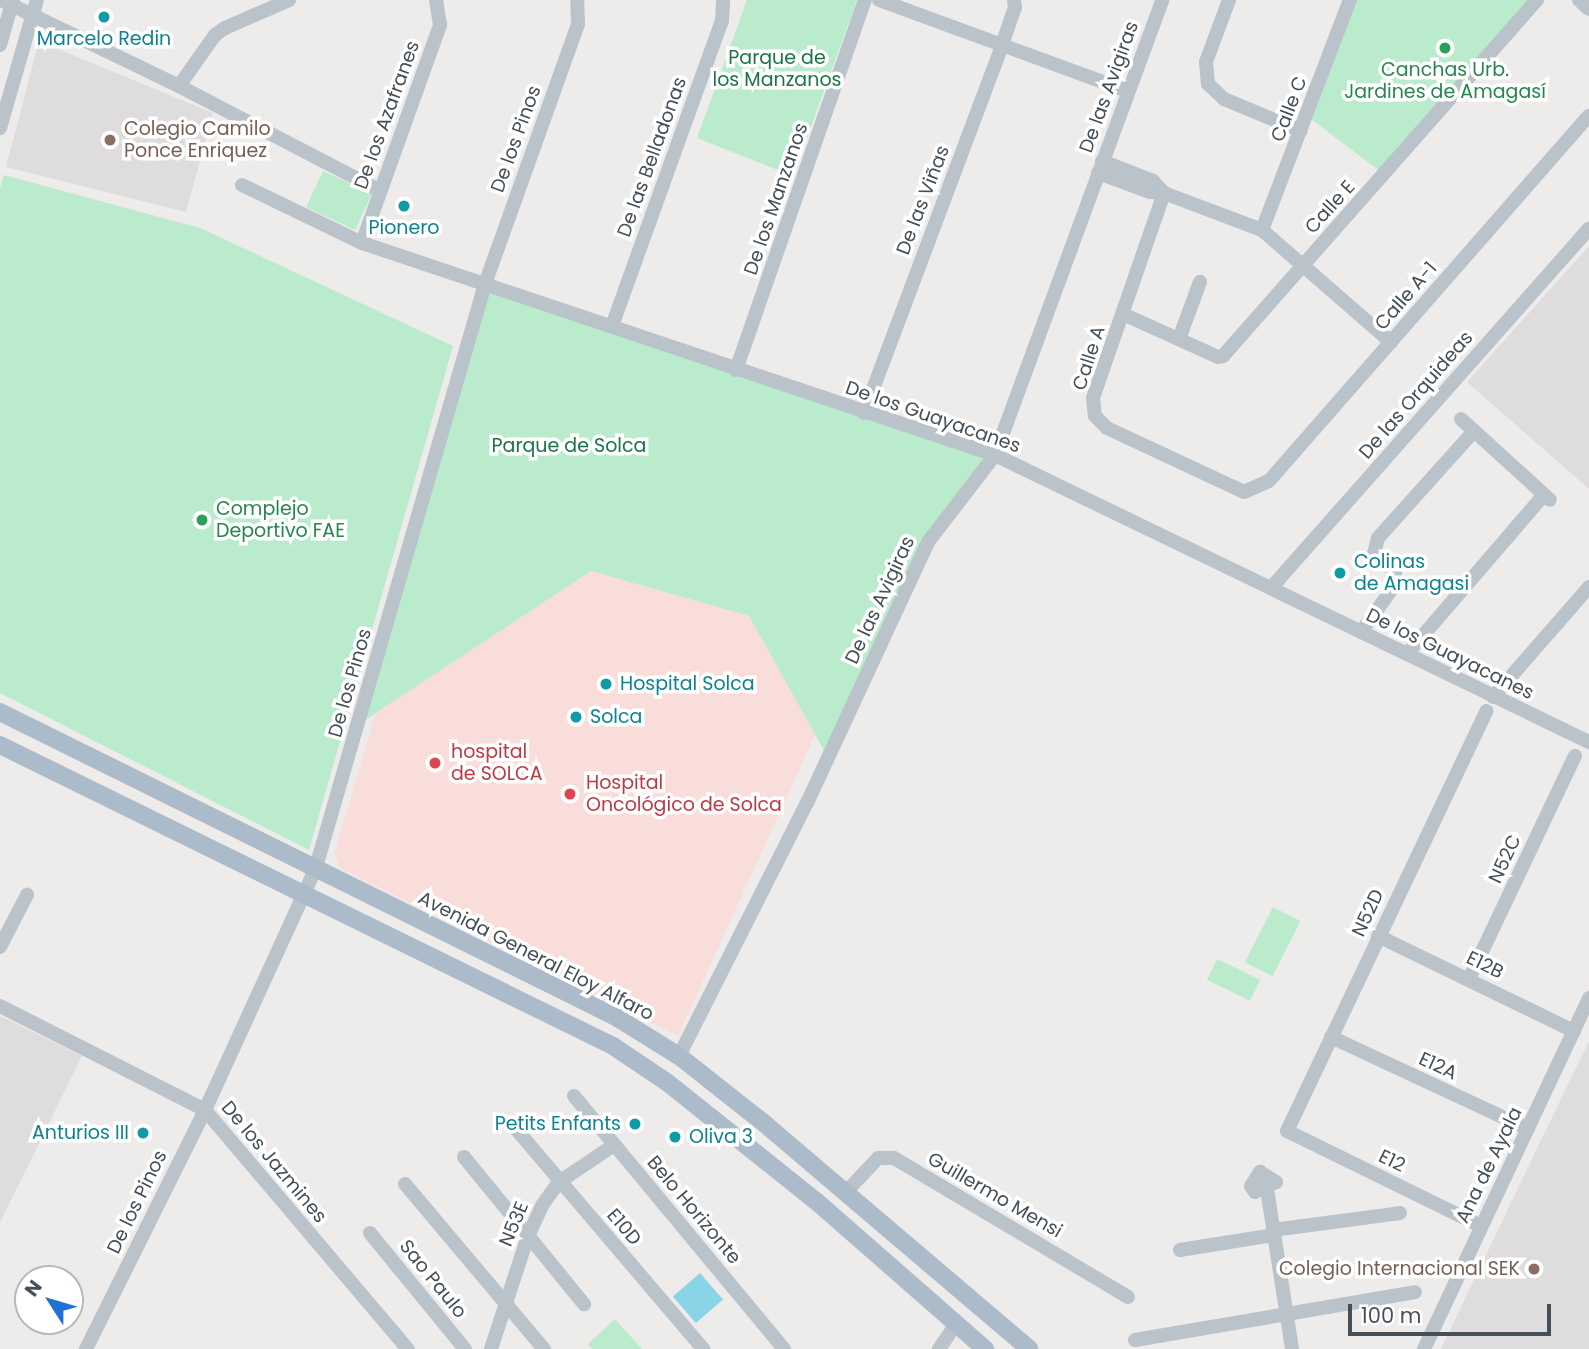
<!DOCTYPE html>
<html>
<head>
<meta charset="utf-8">
<style>
  body { margin:0 }
  #map { position:relative; width:1589px; height:1349px; overflow:hidden; background:#eeebeb; font-family:Poppins,sans-serif }
  div>[style] { position:absolute }
  .education>* { inset:0; background:#dfdcdd }
  .medical>* { inset:0; background:#f9dddb }
  .green>* { inset:0; background:#baebcc; transform-origin:0 0 }
  .water>* { inset:0; background:#89d4e6; transform-origin:0 0 }
  .minor>* { height:14px; margin:-7px; padding:0 7px; transform-origin:7px; border-radius:7px; background:#bac3ca }
  .major>* { height:18px; margin:-9px; padding:0 9px; transform-origin:9px; border-radius:9px; background:#acbbca }
  .dots>* { width:19px; height:19px; translate:-50% -50%; box-sizing:border-box; border:4px solid #fff; border-radius:50% }
  span { translate:-50% -50%; white-space:nowrap; text-align:center; line-height:1.15; -webkit-text-stroke:7px #fff; paint-order:stroke }
  .culture-label { font-size:19px; color:#0d838f }
  .left { translate:0 -50%; text-align:left }
  .right { translate:-100% -50%; text-align:right }
  .park-label { font-size:19px; color:#1a7446 }
  .leisure-label { font-size:19px; color:#27864d }
  .street-label { font-size:19px; color:#454f58 }
  .education-label { font-size:19px; color:#785e54 }
  .health-label { font-size:19px; color:#be3a42 }
  .north { position:absolute; left:14px; top:1265px; width:70px; height:70px; box-sizing:border-box; background:#fff; border:2px solid #b5b9bc; border-radius:50%; rotate:307deg; font-size:19px; font-weight:700; line-height:28px; text-align:center; color:#454f58 }
  .north::after { content:''; display:block; margin:auto; width:24px; height:32px; background:#2171d2; clip-path:polygon(50% 0,100% 100%,50% 72%,0 100%) }
  .scale { position:absolute; left:1348px; top:1304px; width:203px; height:32px; box-sizing:border-box; border:4px solid #454f58; border-top:0; padding-left:9px; font-size:21px; line-height:24px; white-space:nowrap; color:#454f58; -webkit-text-stroke:5px #fff; paint-order:stroke }
</style>
</head>
<body>
<div id="map">
  <div class="education">
    <div style="clip-path:polygon(39px 41px,213px 113px,186px 212px,6px 167px)"></div>
    <div style="clip-path:polygon(1589px 246px,1589px 489px,1467px 382px)"></div>
    <div style="clip-path:polygon(0 1016px,82px 1056px,0 1223px)"></div>
    <div style="clip-path:polygon(1589px 1041px,1589px 1349px,1441px 1349px,1518px 1188px)"></div>
  </div>
  <div class="medical">
    <div style="clip-path:polygon(591px 571px,749px 616px,815px 735px,678px 1036px,340px 868px,334px 854px,376px 712px)"></div>
  </div>
  <div class="green">
    <div style="clip-path:polygon(747px 0,857px 0,793px 176px,697px 138px)"></div>
    <div style="clip-path:polygon(1350px 0,1537px 0,1385px 175px,1307px 116px)"></div>
    <div style="left:323px;top:171px;width:54px;height:40px;rotate:25deg"></div>
    <div style="clip-path:polygon(4px 175px,200px 228px,453px 346px,309px 850px,0 693px,0 188px)"></div>
    <div style="clip-path:polygon(485px 284px,995px 455px,928px 542px,828px 758px,749px 616px,591px 571px,359px 724px)"></div>
    <div style="left:1273px;top:907px;width:31px;height:62px;rotate:27deg"></div>
    <div style="left:1217px;top:959px;width:48px;height:23px;rotate:26deg"></div>
    <div style="clip-path:polygon(615px 1319px,642px 1349px,592px 1349px,588px 1344px)"></div>
  </div>
  <div class="water">
    <div style="left:700px;top:1273px;width:35px;height:36px;rotate:49deg"></div>
  </div>
  <div class="minor">
    <div style="left:1px;top:0;width:198px;rotate:25.8deg"></div>
    <div style="left:179px;top:86px;width:225px;rotate:27.5deg"></div>
    <div style="left:879px;top:0;width:265px;rotate:20.1deg"></div>
    <div style="left:1229px;top:0;width:66px;rotate:110.4deg"></div>
    <div style="left:1206px;top:62px;width:22px;rotate:85deg"></div>
    <div style="left:1208px;top:84px;width:22px;rotate:43deg"></div>
    <div style="left:1224px;top:99px;width:83px;rotate:22.6deg"></div>
    <div style="left:1579px;top:0;width:13px;rotate:42deg"></div>
    <div style="left:0;top:45px;width:47px;rotate:-73.9deg"></div>
    <div style="left:179px;top:86px;width:62px;rotate:-54.8deg"></div>
    <div style="left:215px;top:35px;width:12px;rotate:-35deg"></div>
    <div style="left:225px;top:28px;width:70px;rotate:-23.6deg"></div>
    <div style="left:0;top:128px;width:133px;rotate:-73.9deg"></div>
    <div style="left:1102px;top:161px;width:55px;rotate:21.4deg"></div>
    <div style="left:1153px;top:181px;width:16px;rotate:47deg"></div>
    <div style="left:1098px;top:173px;width:55px;rotate:20.1deg"></div>
    <div style="left:1150px;top:192px;width:14px;rotate:4deg"></div>
    <div style="left:1164px;top:193px;width:105px;rotate:20.7deg"></div>
    <div style="left:1262px;top:230px;width:171px;rotate:41deg"></div>
    <div style="left:242px;top:185px;width:133px;rotate:25.8deg"></div>
    <div style="left:362px;top:243px;width:668px;rotate:18.52deg"></div>
    <div style="left:995px;top:455px;width:660px;rotate:25.79deg"></div>
    <div style="left:1164px;top:193px;width:217px;rotate:109.1deg"></div>
    <div style="left:1093px;top:398px;width:18px;rotate:84deg"></div>
    <div style="left:1095px;top:416px;width:17px;rotate:45deg"></div>
    <div style="left:1107px;top:428px;width:151px;rotate:25deg"></div>
    <div style="left:1244px;top:492px;width:27px;rotate:-24deg"></div>
    <div style="left:1269px;top:481px;width:485px;rotate:-48.8deg"></div>
    <div style="left:1262px;top:230px;width:246px;rotate:-69.1deg"></div>
    <div style="left:362px;top:243px;width:232px;rotate:-70.3deg"></div>
    <div style="left:440px;top:25px;width:25px;rotate:-99deg"></div>
    <div style="left:1123px;top:314px;width:104px;rotate:24.4deg"></div>
    <div style="left:1218px;top:357px;width:5px;rotate:-11deg"></div>
    <div style="left:1223px;top:356px;width:475px;rotate:-48.6deg"></div>
    <div style="left:612px;top:326px;width:324px;rotate:-70.2deg"></div>
    <div style="left:722px;top:21px;width:21px;rotate:-87deg"></div>
    <div style="left:1179px;top:339px;width:61px;rotate:-69.8deg"></div>
    <div style="left:736px;top:370px;width:392px;rotate:-70.8deg"></div>
    <div style="left:864px;top:413px;width:393px;rotate:-69.4deg"></div>
    <div style="left:1002px;top:45px;width:39px;rotate:-71deg"></div>
    <div style="left:1015px;top:8px;width:8px;rotate:-97deg"></div>
    <div style="left:1461px;top:419px;width:120px;rotate:42.3deg"></div>
    <div style="left:1271px;top:588px;width:480px;rotate:-48.5deg"></div>
    <div style="left:1361px;top:632px;width:58px;rotate:-54.1deg"></div>
    <div style="left:1395px;top:585px;width:13px;rotate:-90deg"></div>
    <div style="left:1395px;top:572px;width:28px;rotate:-139deg"></div>
    <div style="left:1374px;top:554px;width:16px;rotate:-76deg"></div>
    <div style="left:1378px;top:538px;width:144px;rotate:-48.1deg"></div>
    <div style="left:1407px;top:654px;width:210px;rotate:-49.3deg"></div>
    <div style="left:1493px;top:697px;width:146px;rotate:-48.9deg"></div>
    <div style="left:1378px;top:936px;width:218px;rotate:25.9deg"></div>
    <div style="left:0;top:947px;width:59px;rotate:-62.6deg"></div>
    <div style="left:1469px;top:979px;width:247px;rotate:-64.6deg"></div>
    <div style="left:0;top:1006px;width:230px;rotate:26.9deg"></div>
    <div style="left:205px;top:1110px;width:314px;rotate:49.7deg"></div>
    <div style="left:1331px;top:1037px;width:217px;rotate:25deg"></div>
    <div style="left:679px;top:1056px;width:284px;rotate:-63.2deg"></div>
    <div style="left:807px;top:803px;width:288px;rotate:-65.1deg"></div>
    <div style="left:928px;top:542px;width:110px;rotate:-52.4deg"></div>
    <div style="left:995px;top:455px;width:485px;rotate:-69.8deg"></div>
    <div style="left:574px;top:1096px;width:329px;rotate:50.3deg"></div>
    <div style="left:516px;top:1129px;width:289px;rotate:49.6deg"></div>
    <div style="left:464px;top:1157px;width:190px;rotate:50.8deg"></div>
    <div style="left:1260px;top:1172px;width:19px;rotate:32deg"></div>
    <div style="left:1276px;top:1182px;width:23px;rotate:155deg"></div>
    <div style="left:1255px;top:1192px;width:7px;rotate:-124deg"></div>
    <div style="left:1251px;top:1186px;width:17px;rotate:-57deg"></div>
    <div style="left:405px;top:1184px;width:216px;rotate:49.9deg"></div>
    <div style="left:1267px;top:1189px;width:162px;rotate:81.1deg"></div>
    <div style="left:847px;top:1191px;width:45px;rotate:-46.8deg"></div>
    <div style="left:878px;top:1158px;width:16px"></div>
    <div style="left:894px;top:1158px;width:272px;rotate:30.7deg"></div>
    <div style="left:1481px;top:1226px;width:216px;rotate:-153.9deg"></div>
    <div style="left:1287px;top:1131px;width:465px;rotate:-64.6deg"></div>
    <div style="left:1273px;top:1230px;width:128px;rotate:-7.6deg"></div>
    <div style="left:370px;top:1233px;width:150px;rotate:50.7deg"></div>
    <div style="left:1180px;top:1250px;width:95px;rotate:-9.1deg"></div>
    <div style="left:1135px;top:1340px;width:284px;rotate:-9.7deg"></div>
    <div style="left:86px;top:1349px;width:267px;rotate:-63.5deg"></div>
    <div style="left:205px;top:1110px;width:267px;rotate:-65.4deg"></div>
    <div style="left:316px;top:867px;width:607px;rotate:-73.83deg"></div>
    <div style="left:485px;top:284px;width:276px;rotate:-70.3deg"></div>
    <div style="left:578px;top:24px;width:24px;rotate:-92deg"></div>
    <div style="left:491px;top:1349px;width:119px;rotate:-71.9deg"></div>
    <div style="left:528px;top:1236px;width:35px;rotate:-65deg"></div>
    <div style="left:543px;top:1204px;width:27px;rotate:-54deg"></div>
    <div style="left:559px;top:1182px;width:66px;rotate:-33.9deg"></div>
    <div style="left:939px;top:1349px;width:30px;rotate:-56deg"></div>
    <div style="left:1424px;top:1349px;width:388px;rotate:-64.8deg"></div>
  </div>
  <div class="major">
    <div style="left:0;top:712px;width:687px;rotate:26.34deg"></div>
    <div style="left:616px;top:1017px;width:74px;rotate:31.8deg"></div>
    <div style="left:679px;top:1056px;width:110px;rotate:38.3deg"></div>
    <div style="left:765px;top:1124px;width:347px;rotate:40.4deg"></div>
    <div style="left:0;top:745px;width:683px;rotate:26.15deg"></div>
    <div style="left:613px;top:1046px;width:66px;rotate:33.9deg"></div>
    <div style="left:668px;top:1083px;width:189px;rotate:38.6deg"></div>
    <div style="left:816px;top:1201px;width:225px;rotate:41.2deg"></div>
  </div>
  <div class="dots">
    <div style="left:104px;top:17px;background:#0f9aa8"></div>
    <div style="left:1445px;top:48px;background:#2e9e5b"></div>
    <div style="left:110px;top:140px;background:#8d6e63"></div>
    <div style="left:404px;top:206px;background:#0f9aa8"></div>
    <div style="left:202px;top:520px;background:#2e9e5b"></div>
    <div style="left:1340px;top:573px;background:#0f9aa8"></div>
    <div style="left:606px;top:684px;background:#0f9aa8"></div>
    <div style="left:576px;top:717px;background:#0f9aa8"></div>
    <div style="left:435px;top:763px;background:#e0444e"></div>
    <div style="left:570px;top:794px;background:#e0444e"></div>
    <div style="left:635px;top:1124px;background:#0f9aa8"></div>
    <div style="left:143px;top:1133px;background:#0f9aa8"></div>
    <div style="left:675px;top:1137px;background:#0f9aa8"></div>
    <div style="left:1534px;top:1269px;background:#8d6e63"></div>
  </div>
  <div class="culture-label">
    <span style="left:104px;top:39px">Marcelo Redin</span>
    <span style="left:404px;top:228px">Pionero</span>
    <span class="left" style="left:1354px;top:573px">Colinas<br>de Amagasi</span>
    <span class="left" style="left:620px;top:684px">Hospital Solca</span>
    <span class="left" style="left:590px;top:717px">Solca</span>
    <span class="right" style="left:621px;top:1124px">Petits Enfants</span>
    <span class="right" style="left:129px;top:1133px">Anturios III</span>
    <span class="left" style="left:689px;top:1137px">Oliva 3</span>
  </div>
  <div class="park-label">
    <span style="left:777px;top:69px">Parque de<br>los Manzanos</span>
    <span style="left:569px;top:446px">Parque de Solca</span>
  </div>
  <div class="leisure-label">
    <span style="left:1445px;top:81px">Canchas Urb.<br>Jardines de Amagasí</span>
    <span class="left" style="left:216px;top:520px">Complejo<br>Deportivo FAE</span>
  </div>
  <div class="street-label">
    <span style="left:1109px;top:87px;rotate:-70deg">De las Avigiras</span>
    <span style="left:1289px;top:109px;rotate:-69deg">Calle C</span>
    <span style="left:387px;top:115px;rotate:-70deg">De los Azafranes</span>
    <span style="left:516px;top:139px;rotate:-70deg">De los Pinos</span>
    <span style="left:652px;top:157px;rotate:-70deg">De las Belladonas</span>
    <span style="left:776px;top:199px;rotate:-71deg">De los Manzanos</span>
    <span style="left:923px;top:200px;rotate:-69deg">De las Viñas</span>
    <span style="left:1330px;top:207px;rotate:-48deg">Calle E</span>
    <span style="left:1406px;top:296px;rotate:-49deg">Calle A-1</span>
    <span style="left:1089px;top:358px;rotate:-72deg">Calle A</span>
    <span style="left:1416px;top:395px;rotate:-49deg">De las Orquideas</span>
    <span style="left:933px;top:417px;rotate:19deg">De los Guayacanes</span>
    <span style="left:880px;top:600px;rotate:-65deg">De las Avigiras</span>
    <span style="left:1450px;top:654px;rotate:26deg">De los Guayacanes</span>
    <span style="left:350px;top:683px;rotate:-74deg">De los Pinos</span>
    <span style="left:1505px;top:859px;rotate:-65deg">N52C</span>
    <span style="left:1368px;top:913px;rotate:-65deg">N52D</span>
    <span style="left:536px;top:956px;rotate:27deg">Avenida General Eloy Alfaro</span>
    <span style="left:1485px;top:965px;rotate:26deg">E12B</span>
    <span style="left:1438px;top:1066px;rotate:25deg">E12A</span>
    <span style="left:1392px;top:1161px;rotate:26deg">E12</span>
    <span style="left:274px;top:1162px;rotate:50deg">De los Jazmines</span>
    <span style="left:1489px;top:1165px;rotate:-64deg">Ana de Ayala</span>
    <span style="left:995px;top:1195px;rotate:30deg">Guillermo Mensi</span>
    <span style="left:137px;top:1202px;rotate:-64deg">De los Pinos</span>
    <span style="left:694px;top:1210px;rotate:50deg">Belo Horizonte</span>
    <span style="left:514px;top:1224px;rotate:-67deg">N53E</span>
    <span style="left:624px;top:1227px;rotate:49deg">E10D</span>
    <span style="left:433px;top:1279px;rotate:51deg">Sao Paulo</span>
  </div>
  <div class="education-label">
    <span class="left" style="left:124px;top:140px">Colegio Camilo<br>Ponce Enriquez</span>
    <span class="right" style="left:1520px;top:1269px">Colegio Internacional SEK</span>
  </div>
  <div class="health-label">
    <span class="left" style="left:451px;top:763px">hospital<br>de SOLCA</span>
    <span class="left" style="left:586px;top:794px">Hospital<br>Oncológico de Solca</span>
  </div>
  <div class="north">N</div>
  <div class="scale">100 m</div>
</div>
</body>
</html>
